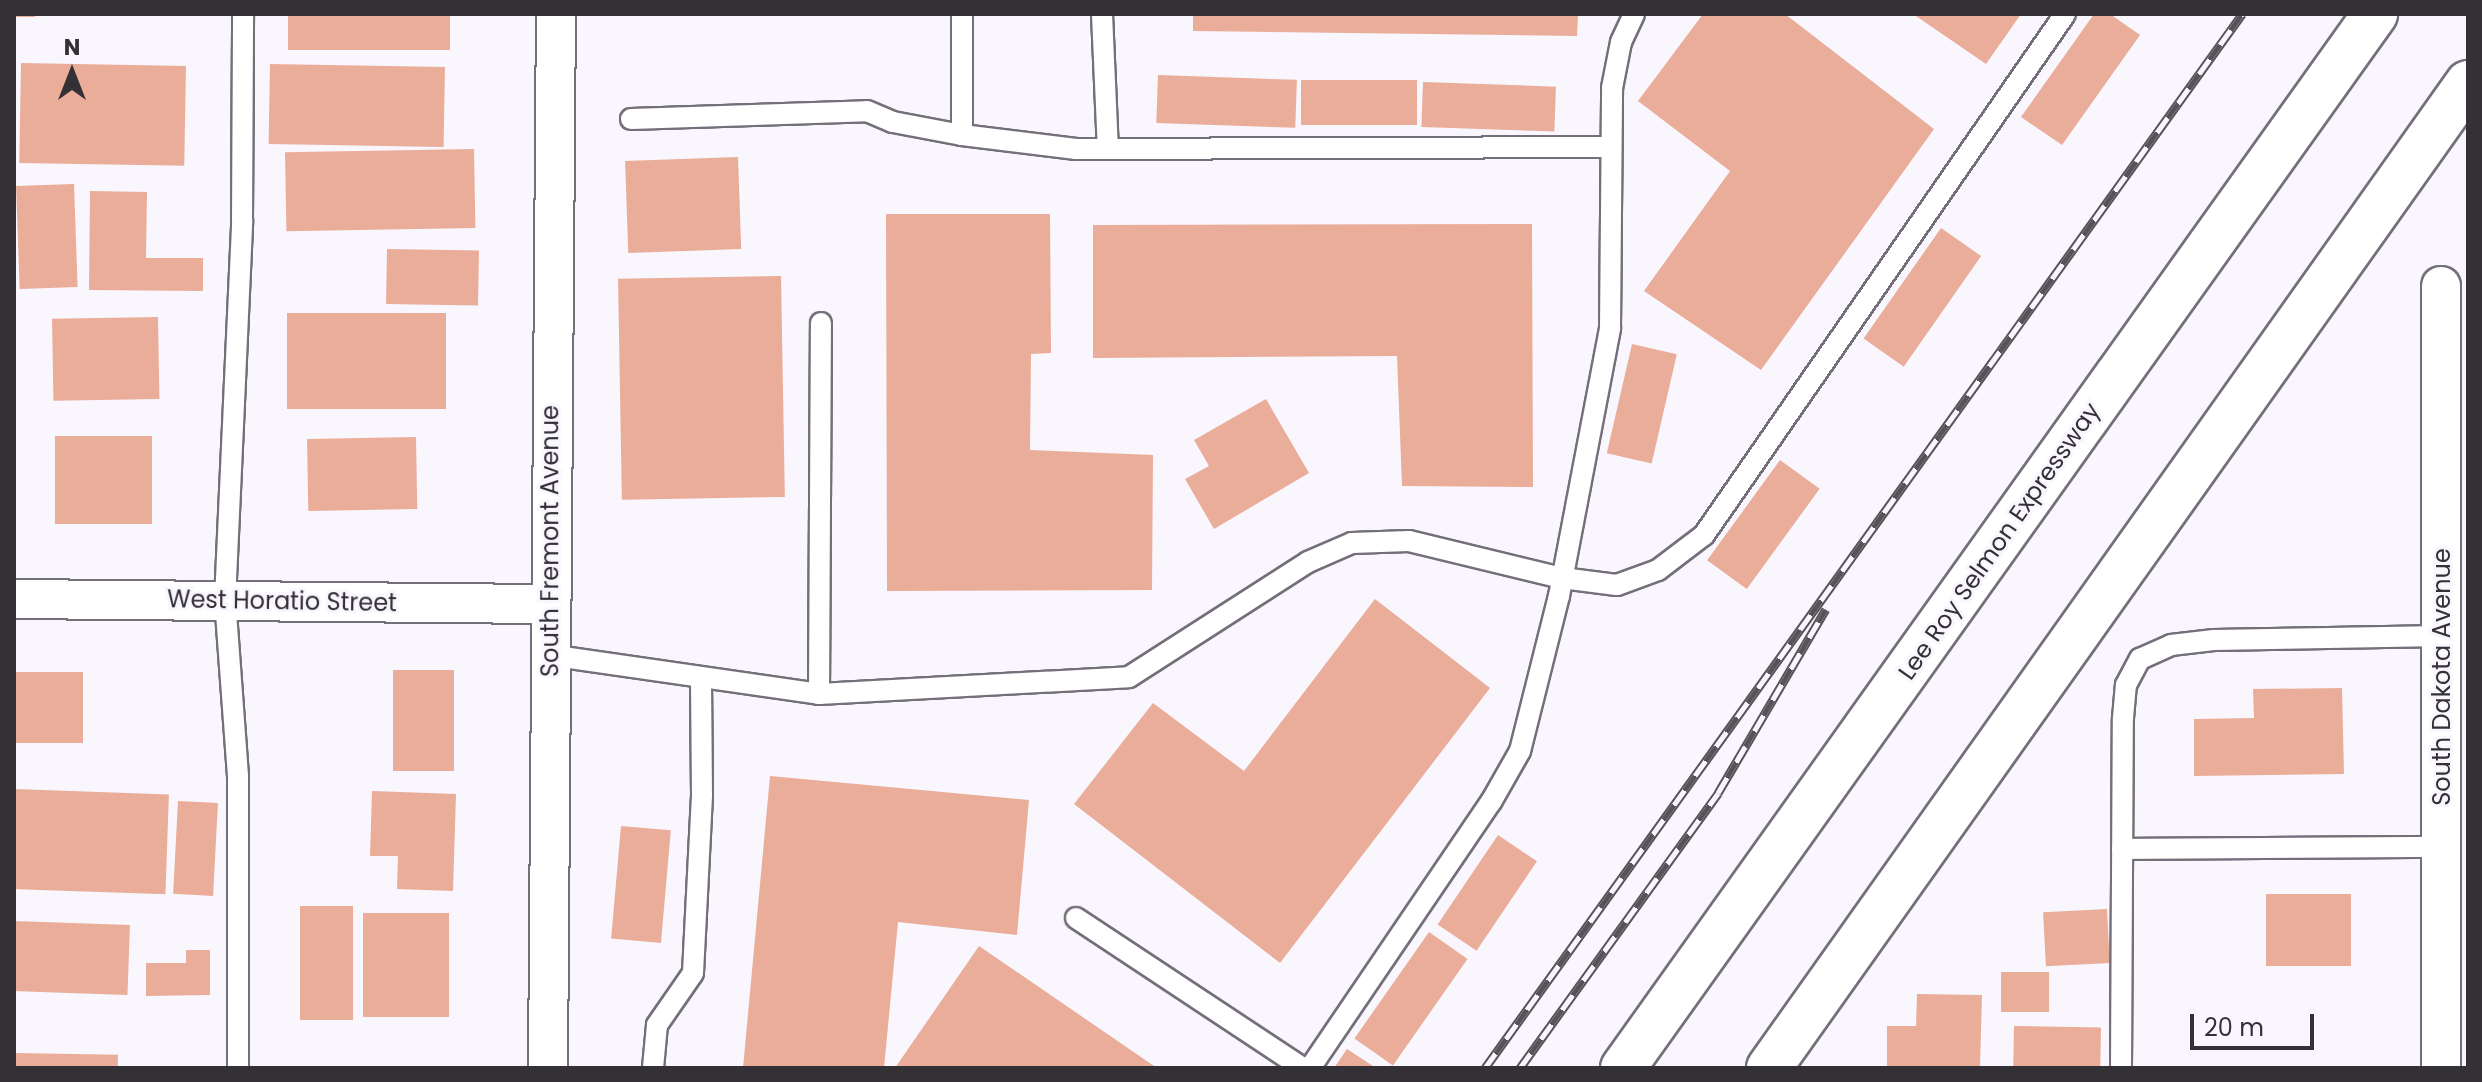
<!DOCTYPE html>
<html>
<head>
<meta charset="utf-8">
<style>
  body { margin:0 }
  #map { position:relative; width:2482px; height:1082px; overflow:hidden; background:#f9f6fe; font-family:Poppins,sans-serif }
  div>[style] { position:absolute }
  .building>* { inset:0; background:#eaad99; transform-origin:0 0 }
  .roads { filter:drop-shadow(2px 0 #746f7a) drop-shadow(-2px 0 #746f7a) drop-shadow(0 2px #746f7a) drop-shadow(0 -2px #746f7a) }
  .service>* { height:20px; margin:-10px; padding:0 10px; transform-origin:10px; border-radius:10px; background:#fff }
  .minor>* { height:38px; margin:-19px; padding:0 19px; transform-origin:19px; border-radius:19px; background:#fff }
  .motorway>* { height:44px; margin:-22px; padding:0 22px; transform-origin:22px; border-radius:22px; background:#fff }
  .rail>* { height:9px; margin-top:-4.5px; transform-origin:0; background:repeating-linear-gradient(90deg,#f9f6fe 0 18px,#565359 0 36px); box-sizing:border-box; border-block:2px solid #565359 }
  span { translate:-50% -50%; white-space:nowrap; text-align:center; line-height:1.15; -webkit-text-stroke:6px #f9f6fe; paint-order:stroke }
  .street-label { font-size:24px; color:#333136 }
  .frame { position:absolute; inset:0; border:16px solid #333136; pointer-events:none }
  .north { position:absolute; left:32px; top:32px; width:80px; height:80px; -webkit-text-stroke:6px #f9f6fe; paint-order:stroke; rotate:0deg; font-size:22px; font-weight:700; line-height:32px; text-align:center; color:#333136 }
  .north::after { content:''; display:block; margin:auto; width:28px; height:36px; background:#333136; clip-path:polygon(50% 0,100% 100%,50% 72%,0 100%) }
  .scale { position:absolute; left:2190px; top:1014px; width:124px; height:36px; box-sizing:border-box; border:4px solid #333136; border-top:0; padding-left:10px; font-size:24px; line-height:28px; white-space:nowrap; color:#333136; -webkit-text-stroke:6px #f9f6fe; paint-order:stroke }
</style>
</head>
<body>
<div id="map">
  <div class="building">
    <div style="left:14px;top:14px;width:21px;height:3px"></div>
    <div style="left:288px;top:14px;width:162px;height:36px"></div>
    <div style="clip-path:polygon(1193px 14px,1578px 14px,1577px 36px,1193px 31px)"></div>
    <div style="clip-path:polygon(1703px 14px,1785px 14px,1934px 129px,1761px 370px,1644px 291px,1730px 171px,1638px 101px)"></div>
    <div style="clip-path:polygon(1913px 14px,2021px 14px,1986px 64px)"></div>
    <div style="clip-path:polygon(2094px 14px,2110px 14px,2140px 35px,2062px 145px,2021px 117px)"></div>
    <div style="left:21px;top:63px;width:165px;height:100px;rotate:1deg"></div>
    <div style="left:270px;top:64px;width:175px;height:80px;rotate:1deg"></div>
    <div style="left:1158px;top:75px;width:139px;height:48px;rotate:2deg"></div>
    <div style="left:1301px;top:80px;width:116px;height:45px"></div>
    <div style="left:1423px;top:82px;width:133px;height:45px;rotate:2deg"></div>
    <div style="left:474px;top:149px;width:79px;height:189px;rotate:89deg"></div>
    <div style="left:738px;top:157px;width:92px;height:113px;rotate:88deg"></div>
    <div style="left:74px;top:184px;width:103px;height:58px;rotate:88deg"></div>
    <div style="clip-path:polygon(90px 191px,147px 192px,146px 258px,203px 258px,203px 291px,89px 290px)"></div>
    <div style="clip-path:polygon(886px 214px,1050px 214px,1051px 353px,1031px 354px,1030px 450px,1153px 455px,1152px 590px,887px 591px)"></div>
    <div style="clip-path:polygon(1532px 224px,1533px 487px,1402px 486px,1397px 356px,1093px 358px,1093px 225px)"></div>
    <div style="left:1941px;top:228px;width:49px;height:135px;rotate:35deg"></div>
    <div style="left:387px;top:249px;width:92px;height:55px;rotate:1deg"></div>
    <div style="left:781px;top:276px;width:221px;height:163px;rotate:89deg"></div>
    <div style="left:287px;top:313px;width:159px;height:96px"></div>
    <div style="left:158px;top:317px;width:82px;height:106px;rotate:89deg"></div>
    <div style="left:1632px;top:344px;width:46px;height:112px;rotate:13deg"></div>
    <div style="clip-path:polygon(1266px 399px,1309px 473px,1214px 529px,1185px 479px,1209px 466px,1194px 440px)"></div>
    <div style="left:55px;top:436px;width:97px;height:88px"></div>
    <div style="left:416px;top:437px;width:72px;height:109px;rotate:89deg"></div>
    <div style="left:1780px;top:460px;width:49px;height:124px;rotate:36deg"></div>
    <div style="clip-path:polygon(1375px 599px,1490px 688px,1280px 963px,1074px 804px,1153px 703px,1244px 771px)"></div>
    <div style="left:393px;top:670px;width:61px;height:101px"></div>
    <div style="left:83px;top:672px;width:71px;height:69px;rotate:90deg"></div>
    <div style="clip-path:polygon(2342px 688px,2344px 774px,2194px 776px,2194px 719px,2254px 718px,2253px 689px)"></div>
    <div style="clip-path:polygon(770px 776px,1029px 800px,1017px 935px,898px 922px,884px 1068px,743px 1068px)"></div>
    <div style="left:14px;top:789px;width:155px;height:100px;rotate:2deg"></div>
    <div style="clip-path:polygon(372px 791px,456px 794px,453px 891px,397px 889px,398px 856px,370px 856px)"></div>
    <div style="left:178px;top:801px;width:40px;height:93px;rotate:3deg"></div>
    <div style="left:621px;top:826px;width:50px;height:113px;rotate:5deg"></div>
    <div style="left:1498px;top:835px;width:47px;height:108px;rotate:34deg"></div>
    <div style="left:2266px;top:894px;width:85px;height:72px"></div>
    <div style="left:300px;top:906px;width:53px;height:114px"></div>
    <div style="left:2107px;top:909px;width:54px;height:64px;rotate:87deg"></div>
    <div style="left:363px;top:913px;width:86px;height:104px"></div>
    <div style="left:14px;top:921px;width:116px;height:70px;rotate:2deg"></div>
    <div style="left:1429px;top:932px;width:47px;height:130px;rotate:35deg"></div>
    <div style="clip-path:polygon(979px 946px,1157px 1068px,895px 1068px)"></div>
    <div style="clip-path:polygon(186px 950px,210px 950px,210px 995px,146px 996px,146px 963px,186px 963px)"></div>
    <div style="left:2001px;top:972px;width:48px;height:40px"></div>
    <div style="clip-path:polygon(1917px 994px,1982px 995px,1980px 1068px,1887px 1068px,1887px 1026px,1916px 1026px)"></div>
    <div style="left:2014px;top:1026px;width:87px;height:42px;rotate:1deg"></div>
    <div style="clip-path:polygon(1347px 1049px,1376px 1068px,1334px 1068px)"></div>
    <div style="left:14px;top:1053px;width:104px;height:15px;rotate:1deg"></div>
  </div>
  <div class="roads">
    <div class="service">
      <div style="left:962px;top:14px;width:121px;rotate:90deg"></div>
      <div style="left:1102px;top:14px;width:135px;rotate:87.5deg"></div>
      <div style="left:631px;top:119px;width:236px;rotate:-1.9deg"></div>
      <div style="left:867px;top:111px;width:28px;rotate:23deg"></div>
      <div style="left:893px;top:122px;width:70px;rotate:10.7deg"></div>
      <div style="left:962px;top:135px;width:115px;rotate:7deg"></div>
      <div style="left:1076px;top:149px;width:535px;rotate:-0.21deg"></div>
      <div style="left:549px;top:655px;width:273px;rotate:8.2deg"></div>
      <div style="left:819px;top:694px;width:310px;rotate:-3.1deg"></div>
      <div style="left:1129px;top:677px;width:213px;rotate:-32.7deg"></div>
      <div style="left:1308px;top:562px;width:48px;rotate:-23.4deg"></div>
      <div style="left:1352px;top:543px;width:57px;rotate:-2deg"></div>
      <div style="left:1409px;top:541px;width:157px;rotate:13.6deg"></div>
      <div style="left:1562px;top:578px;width:55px;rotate:7.3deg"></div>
      <div style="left:1617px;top:585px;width:44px;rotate:-20.1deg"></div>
      <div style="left:1658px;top:570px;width:58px;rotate:-37.3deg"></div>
      <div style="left:1704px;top:535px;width:634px;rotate:-55.28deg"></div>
      <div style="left:819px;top:694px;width:371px;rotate:-89.7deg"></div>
      <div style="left:2122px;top:849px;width:320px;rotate:-0.4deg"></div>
      <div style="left:1076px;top:918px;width:272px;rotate:33.5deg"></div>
      <div style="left:238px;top:1068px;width:292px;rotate:-90deg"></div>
      <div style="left:238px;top:776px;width:175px;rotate:-94.2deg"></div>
      <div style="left:225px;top:601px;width:381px;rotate:-87.4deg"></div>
      <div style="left:242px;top:220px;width:206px;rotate:-89.7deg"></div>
      <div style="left:653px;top:1068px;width:43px;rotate:-84.7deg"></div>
      <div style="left:657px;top:1025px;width:63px;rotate:-55.3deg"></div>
      <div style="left:693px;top:973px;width:178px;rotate:-87.1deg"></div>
      <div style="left:702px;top:795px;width:115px;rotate:-90.5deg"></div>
      <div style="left:1310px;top:1068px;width:322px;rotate:-55.8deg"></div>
      <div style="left:1491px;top:802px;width:59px;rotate:-60.4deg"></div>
      <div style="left:1520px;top:751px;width:160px;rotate:-75.9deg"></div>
      <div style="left:1559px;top:596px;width:273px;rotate:-79.2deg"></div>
      <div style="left:1610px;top:328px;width:240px;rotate:-89.5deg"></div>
      <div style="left:1612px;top:88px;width:47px;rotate:-78.9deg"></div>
      <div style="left:1621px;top:42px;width:31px;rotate:-65deg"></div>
      <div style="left:2121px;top:1068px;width:350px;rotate:-89.7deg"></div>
      <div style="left:2123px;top:718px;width:33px;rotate:-85deg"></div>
      <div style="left:2126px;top:685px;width:30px;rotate:-62deg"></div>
      <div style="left:2140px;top:659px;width:34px;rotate:-24deg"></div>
      <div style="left:2171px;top:645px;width:43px;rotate:-6.6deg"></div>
      <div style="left:2214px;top:640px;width:228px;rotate:-1deg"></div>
    </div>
    <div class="minor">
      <div style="left:2441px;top:286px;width:782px;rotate:90deg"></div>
      <div style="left:14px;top:599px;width:535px;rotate:0.54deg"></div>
      <div style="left:548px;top:1068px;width:1054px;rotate:-89.57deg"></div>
    </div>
    <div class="motorway">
      <div style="left:1623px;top:1068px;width:1295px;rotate:-54.49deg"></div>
      <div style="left:1769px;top:1068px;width:1208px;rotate:-54.64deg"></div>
    </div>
  </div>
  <div class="rail">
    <div style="left:1485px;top:1068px;width:1298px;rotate:-54.31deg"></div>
    <div style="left:1520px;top:1068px;width:339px;rotate:-54.2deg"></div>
    <div style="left:1718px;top:793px;width:213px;rotate:-59.6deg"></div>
  </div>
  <div class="street-label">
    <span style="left:550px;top:541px;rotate:-90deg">South Fremont Avenue</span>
    <span style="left:1999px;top:541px;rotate:-55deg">Lee Roy Selmon Expressway</span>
    <span style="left:282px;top:601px;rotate:1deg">West Horatio Street</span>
    <span style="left:2442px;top:677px;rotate:-90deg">South Dakota Avenue</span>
  </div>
  <div class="frame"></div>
  <div class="north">N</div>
  <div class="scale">20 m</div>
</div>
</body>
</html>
